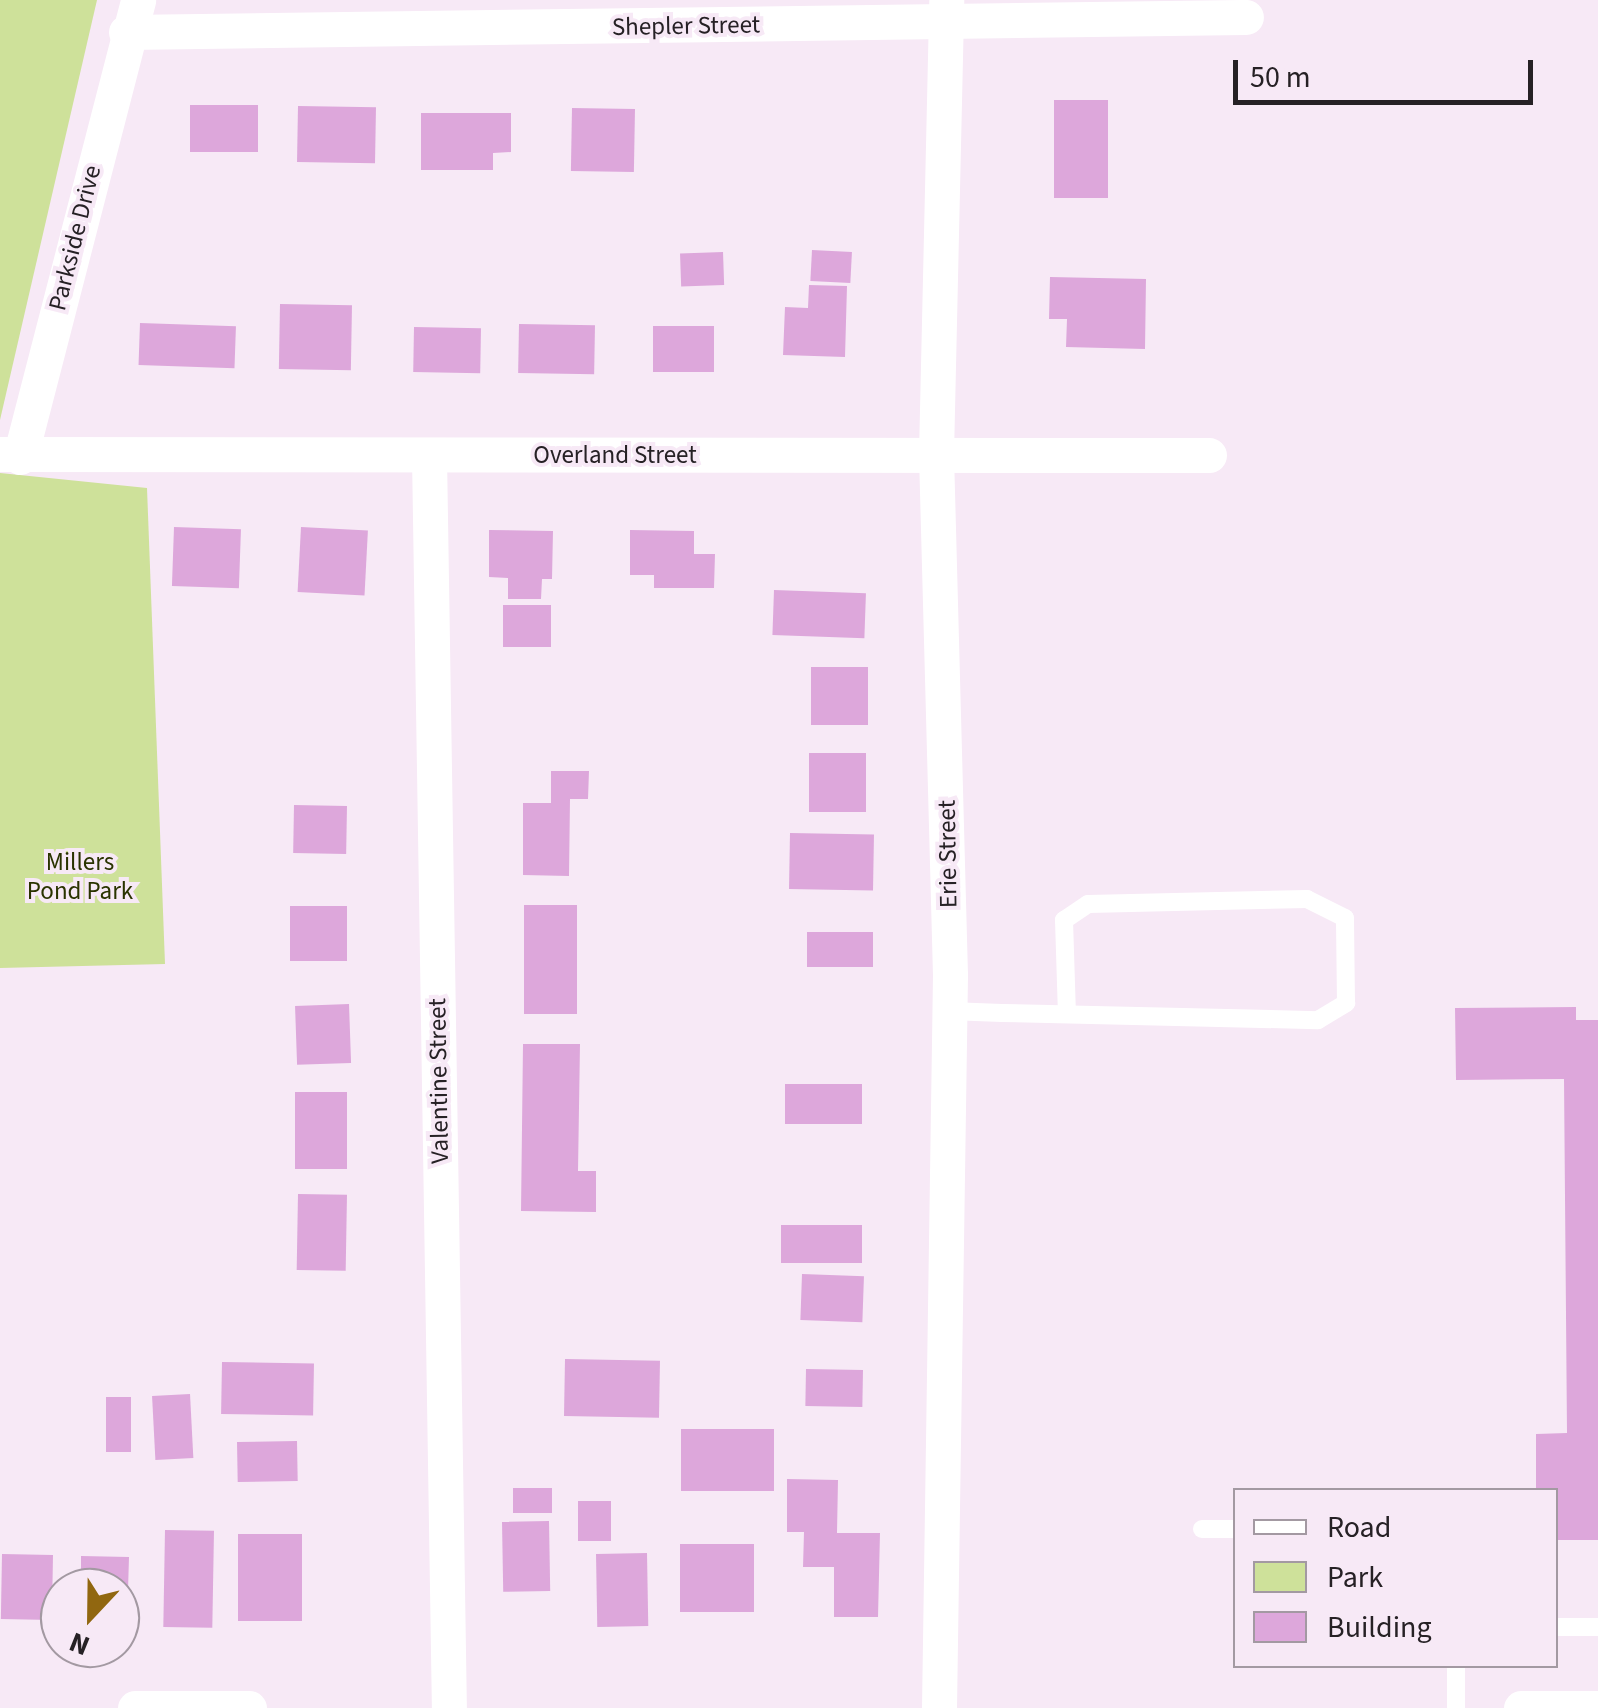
<!DOCTYPE html>
<html>
<head>
<meta charset="utf-8">
<style>
  body { margin:0 }
  #map { position:relative; width:1598px; height:1708px; overflow:hidden; background:#f7e9f6; font-family:"Source Sans 3",sans-serif }
  div>[style] { position:absolute }
  .green>* { inset:0; background:#cee19a }
  .building>* { inset:0; background:#dda7db; transform-origin:0 0 }
  .lane>* { height:18px; margin:-9px; padding:0 9px; transform-origin:9px; border-radius:9px; background:#fff }
  .street>* { height:35px; margin:-17.5px; padding:0 17.5px; transform-origin:17.5px; border-radius:17.5px; background:#fff }
  span { translate:-50% -50%; white-space:nowrap; text-align:center; line-height:1.15; -webkit-text-stroke:8px #f7e9f6; paint-order:stroke }
  .street-label { font-size:25px; color:#262125 }
  .park-label { font-size:25px; color:#2a3300 }
  .legend { position:absolute; left:1233px; top:1488px; width:325px; height:180px; box-sizing:border-box; background:#f7e9f6; border:2px solid #a399a2; margin:0; padding:12px 18px; list-style:none; font-size:30px; color:#262125 }
  .legend li { display:flex; align-items:center; gap:20px; height:50px }
  .legend b { width:50px; border:2px solid #a399a2 }
  .north { position:absolute; left:40px; top:1568px; width:100px; height:100px; box-sizing:border-box; background:#f7e9f6; border:2px solid #a399a2; border-radius:50%; rotate:202deg; font-size:28px; font-weight:700; line-height:40px; text-align:center; color:#262125 }
  .north::after { content:''; display:block; margin:auto; width:35px; height:45px; background:#916710; clip-path:polygon(50% 0,100% 100%,50% 72%,0 100%) }
  .scale { position:absolute; left:1233px; top:60px; width:300px; height:45px; box-sizing:border-box; border:5px solid #262125; border-top:0; padding-left:12px; font-size:30px; line-height:35px; white-space:nowrap; color:#262125; -webkit-text-stroke:8px #f7e9f6; paint-order:stroke }
</style>
</head>
<body>
<div id="map">
  <div class="green">
    <div style="clip-path:polygon(0 0,97px 0,0 420px)"></div>
    <div style="clip-path:polygon(0 473px,147px 488px,165px 964px,0 968px)"></div>
  </div>
  <div class="building">
    <div style="left:1108px;top:100px;width:98px;height:54px;rotate:90deg"></div>
    <div style="left:190px;top:105px;width:68px;height:47px"></div>
    <div style="left:298px;top:106px;width:78px;height:56px;rotate:1deg"></div>
    <div style="left:572px;top:108px;width:63px;height:63px;rotate:1deg"></div>
    <div style="clip-path:polygon(421px 113px,511px 113px,511px 152px,493px 153px,493px 170px,421px 170px)"></div>
    <div style="left:812px;top:250px;width:40px;height:31px;rotate:3deg"></div>
    <div style="left:723px;top:252px;width:33px;height:43px;rotate:88deg"></div>
    <div style="clip-path:polygon(1050px 277px,1146px 279px,1145px 349px,1066px 347px,1067px 319px,1049px 319px)"></div>
    <div style="clip-path:polygon(809px 285px,847px 286px,845px 357px,783px 355px,785px 307px,808px 308px)"></div>
    <div style="left:280px;top:304px;width:72px;height:65px;rotate:1deg"></div>
    <div style="left:140px;top:323px;width:96px;height:42px;rotate:2deg"></div>
    <div style="left:519px;top:324px;width:76px;height:49px;rotate:1deg"></div>
    <div style="left:653px;top:326px;width:61px;height:46px"></div>
    <div style="left:414px;top:327px;width:67px;height:45px;rotate:1deg"></div>
    <div style="left:174px;top:527px;width:67px;height:59px;rotate:2deg"></div>
    <div style="left:301px;top:527px;width:67px;height:65px;rotate:3deg"></div>
    <div style="clip-path:polygon(489px 530px,553px 531px,552px 579px,542px 579px,541px 599px,508px 599px,508px 578px,489px 577px)"></div>
    <div style="clip-path:polygon(630px 530px,694px 531px,694px 554px,715px 554px,714px 588px,654px 588px,654px 575px,630px 575px)"></div>
    <div style="left:774px;top:590px;width:92px;height:45px;rotate:2deg"></div>
    <div style="left:503px;top:605px;width:48px;height:42px"></div>
    <div style="left:811px;top:667px;width:57px;height:58px"></div>
    <div style="left:866px;top:753px;width:59px;height:57px;rotate:90deg"></div>
    <div style="clip-path:polygon(551px 771px,589px 771px,588px 799px,570px 799px,569px 876px,523px 875px,523px 803px,551px 803px)"></div>
    <div style="left:294px;top:805px;width:53px;height:48px;rotate:1deg"></div>
    <div style="left:790px;top:833px;width:84px;height:56px;rotate:1deg"></div>
    <div style="left:524px;top:905px;width:53px;height:109px"></div>
    <div style="left:347px;top:906px;width:55px;height:57px;rotate:90deg"></div>
    <div style="left:807px;top:932px;width:66px;height:35px"></div>
    <div style="left:349px;top:1004px;width:59px;height:54px;rotate:88deg"></div>
    <div style="clip-path:polygon(1576px 1007px,1576px 1020px,1598px 1020px,1598px 1540px,1556px 1540px,1556px 1490px,1536px 1490px,1536px 1434px,1567px 1433px,1564px 1079px,1456px 1080px,1455px 1008px)"></div>
    <div style="clip-path:polygon(523px 1044px,580px 1044px,578px 1171px,596px 1171px,596px 1212px,521px 1211px)"></div>
    <div style="left:785px;top:1084px;width:77px;height:40px"></div>
    <div style="left:295px;top:1092px;width:52px;height:77px"></div>
    <div style="left:298px;top:1194px;width:49px;height:76px;rotate:1deg"></div>
    <div style="left:862px;top:1225px;width:38px;height:81px;rotate:90deg"></div>
    <div style="left:802px;top:1274px;width:62px;height:46px;rotate:2deg"></div>
    <div style="left:565px;top:1359px;width:95px;height:57px;rotate:1deg"></div>
    <div style="left:222px;top:1362px;width:92px;height:52px;rotate:1deg"></div>
    <div style="left:806px;top:1369px;width:57px;height:37px;rotate:1deg"></div>
    <div style="left:190px;top:1394px;width:64px;height:38px;rotate:87deg"></div>
    <div style="left:106px;top:1397px;width:25px;height:55px"></div>
    <div style="left:681px;top:1429px;width:93px;height:62px"></div>
    <div style="left:297px;top:1441px;width:40px;height:60px;rotate:89deg"></div>
    <div style="clip-path:polygon(787px 1479px,838px 1480px,837px 1533px,880px 1533px,878px 1617px,834px 1617px,834px 1567px,803px 1567px,804px 1532px,787px 1532px)"></div>
    <div style="left:513px;top:1488px;width:39px;height:25px"></div>
    <div style="left:578px;top:1501px;width:33px;height:40px"></div>
    <div style="left:549px;top:1521px;width:70px;height:47px;rotate:89deg"></div>
    <div style="left:165px;top:1530px;width:49px;height:97px;rotate:1deg"></div>
    <div style="left:302px;top:1534px;width:87px;height:64px;rotate:90deg"></div>
    <div style="left:680px;top:1544px;width:74px;height:68px"></div>
    <div style="left:647px;top:1553px;width:73px;height:51px;rotate:89deg"></div>
    <div style="left:2px;top:1554px;width:51px;height:65px;rotate:1deg"></div>
    <div style="clip-path:polygon(81px 1556px,129px 1557px,127px 1624px,120px 1623px,120px 1588px,81px 1588px)"></div>
  </div>
  <div class="lane">
    <div style="left:949px;top:1011px;width:53px;rotate:2.2deg"></div>
    <div style="left:1002px;top:1013px;width:316px;rotate:1.3deg"></div>
    <div style="left:1318px;top:1020px;width:33px;rotate:-31deg"></div>
    <div style="left:1346px;top:1003px;width:85px;rotate:-90.7deg"></div>
    <div style="left:1345px;top:918px;width:42px;rotate:-153.4deg"></div>
    <div style="left:1307px;top:899px;width:219px;rotate:178.7deg"></div>
    <div style="left:1088px;top:904px;width:29px;rotate:146deg"></div>
    <div style="left:1064px;top:920px;width:94px;rotate:88.2deg"></div>
    <div style="left:1202px;top:1529px;width:34px"></div>
    <div style="left:1556px;top:1627px;width:42px"></div>
    <div style="left:1456px;top:1666px;width:42px;rotate:90deg"></div>
  </div>
  <div class="street">
    <div style="left:126px;top:32px;width:1120px;rotate:-0.77deg"></div>
    <div style="left:0;top:454px;width:1209px;rotate:0.05deg"></div>
    <div style="left:429px;top:455px;width:1253px;rotate:89.09deg"></div>
    <div style="left:20px;top:457px;width:472px;rotate:-75.5deg"></div>
    <div style="left:135px;top:1708px;width:114px"></div>
    <div style="left:939px;top:1708px;width:733px;rotate:-89.14deg"></div>
    <div style="left:950px;top:975px;width:521px;rotate:-91.54deg"></div>
    <div style="left:936px;top:454px;width:454px;rotate:-88.7deg"></div>
    <div style="left:1521px;top:1708px;width:77px"></div>
  </div>
  <div class="street-label">
    <span style="left:686px;top:26px;rotate:-1deg">Shepler Street</span>
    <span style="left:75px;top:238px;rotate:-76deg">Parkside Drive</span>
    <span style="left:615px;top:455px">Overland Street</span>
    <span style="left:948px;top:854px;rotate:-91deg">Erie Street</span>
    <span style="left:439px;top:1081px;rotate:-91deg">Valentine Street</span>
  </div>
  <div class="park-label">
    <span style="left:80px;top:877px">Millers<br>Pond Park</span>
  </div>
  <ul class="legend">
  <li><b style="height:12px;background:#fff"></b>Road</li>
  <li><b style="height:28px;background:#cee19a"></b>Park</li>
  <li><b style="height:28px;background:#dda7db"></b>Building</li>
  </ul>
  <div class="north">N</div>
  <div class="scale">50 m</div>
</div>
</body>
</html>
